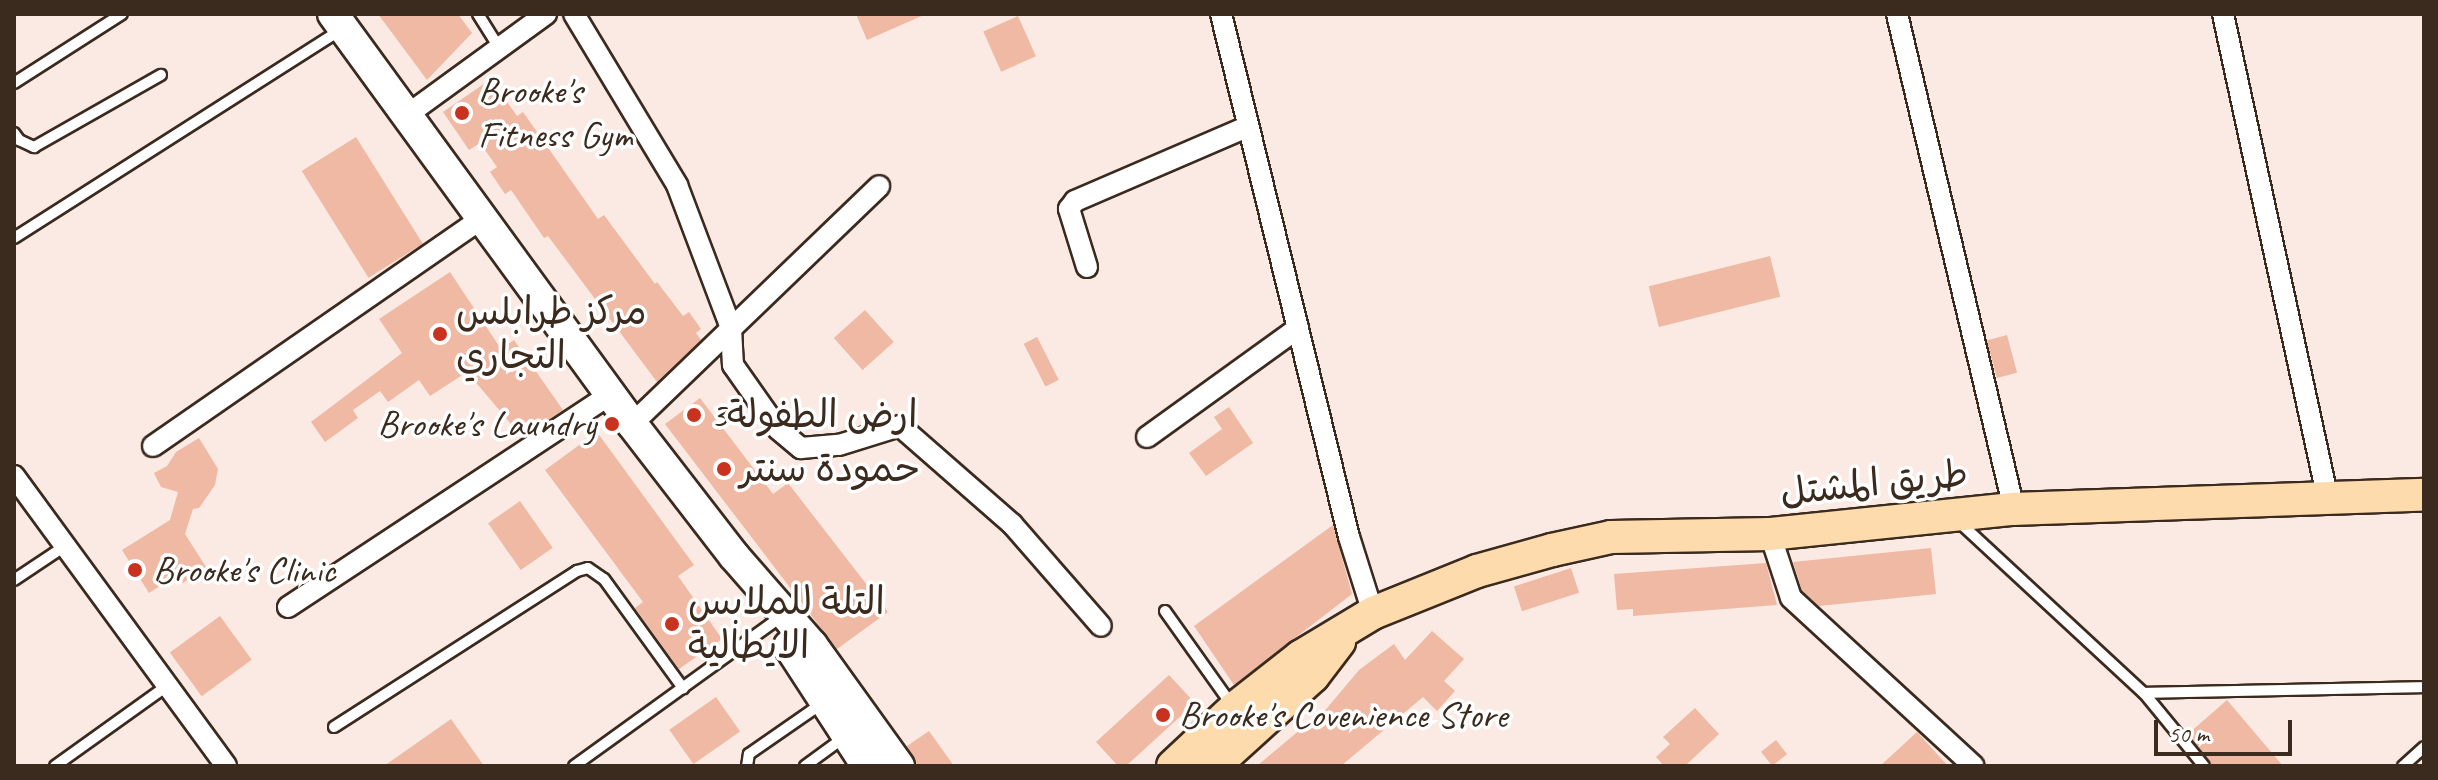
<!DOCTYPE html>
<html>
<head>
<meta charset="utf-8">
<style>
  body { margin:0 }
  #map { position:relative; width:2438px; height:780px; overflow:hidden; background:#faeae3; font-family:Caveat,"Playpen Sans Arabic",sans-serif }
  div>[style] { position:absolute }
  .building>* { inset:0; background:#efb9a3; transform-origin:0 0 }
  .roads { filter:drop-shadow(2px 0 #3b2a1e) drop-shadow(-2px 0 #3b2a1e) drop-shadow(0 2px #3b2a1e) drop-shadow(0 -2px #3b2a1e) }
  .lane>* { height:10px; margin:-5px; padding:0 5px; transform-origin:5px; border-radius:5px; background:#fff }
  .street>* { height:20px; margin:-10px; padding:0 10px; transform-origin:10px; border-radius:10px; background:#fff }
  .secondary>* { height:30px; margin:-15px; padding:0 15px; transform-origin:15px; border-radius:15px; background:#fff }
  .primary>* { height:32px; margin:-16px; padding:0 16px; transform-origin:16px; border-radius:16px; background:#fedbac }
  .dots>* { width:22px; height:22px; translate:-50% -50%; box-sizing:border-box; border:4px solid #fff; border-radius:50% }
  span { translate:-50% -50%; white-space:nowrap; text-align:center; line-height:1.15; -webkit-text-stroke:7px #fff; paint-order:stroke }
  .poi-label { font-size:38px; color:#3b2a1e }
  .left { translate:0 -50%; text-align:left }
  .right { translate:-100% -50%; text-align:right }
  .street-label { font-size:38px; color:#3b2a1e }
  .frame { position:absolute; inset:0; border:16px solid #3b2a1e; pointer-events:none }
  .scale { position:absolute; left:2154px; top:720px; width:138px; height:36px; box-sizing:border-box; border:4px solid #3b2a1e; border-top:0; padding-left:10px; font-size:24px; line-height:28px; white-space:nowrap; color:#3b2a1e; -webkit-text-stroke:6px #fff; paint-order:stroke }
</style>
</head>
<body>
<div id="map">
  <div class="building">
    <div style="clip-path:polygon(378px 14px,458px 14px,472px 33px,427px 80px)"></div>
    <div style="clip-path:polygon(856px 14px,926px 14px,867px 40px)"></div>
    <div style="left:1018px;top:16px;width:44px;height:38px;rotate:66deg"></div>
    <div style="clip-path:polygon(491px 79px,517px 116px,523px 112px,598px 219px,604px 215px,655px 284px,657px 282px,683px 316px,689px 312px,701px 329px,696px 333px,701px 340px,657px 382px,548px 236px,544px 238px,511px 190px,505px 194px,490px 172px,497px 167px,480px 143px,469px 150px,443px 112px)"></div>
    <div style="left:356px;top:137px;width:126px;height:64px;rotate:58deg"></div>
    <div style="left:1770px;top:256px;width:42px;height:125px;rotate:76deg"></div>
    <div style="clip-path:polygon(450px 272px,501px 349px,514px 340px,563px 410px,522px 437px,467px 372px,430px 396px,419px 380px,388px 402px,380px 391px,353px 410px,358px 418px,325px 442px,311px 422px,402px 353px,379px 319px)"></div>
    <div style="left:865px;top:310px;width:43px;height:42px;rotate:48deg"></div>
    <div style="left:2007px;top:335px;width:39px;height:21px;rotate:75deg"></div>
    <div style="left:1037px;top:337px;width:48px;height:15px;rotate:63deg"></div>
    <div style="clip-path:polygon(700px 398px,773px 494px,788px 483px,888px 612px,837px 649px,665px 424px)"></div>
    <div style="clip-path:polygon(1229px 407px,1253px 443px,1206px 476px,1189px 453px,1222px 429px,1214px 417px)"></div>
    <div style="clip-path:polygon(597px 432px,694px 565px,678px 576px,722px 639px,679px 669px,635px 608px,643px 602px,545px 470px)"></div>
    <div style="clip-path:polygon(199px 438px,218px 469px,215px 485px,199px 508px,193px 509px,185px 534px,206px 567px,183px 583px,177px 575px,149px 593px,122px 550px,170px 520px,178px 492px,161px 487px,154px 473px,167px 466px,176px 452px)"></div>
    <div style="left:520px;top:501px;width:57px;height:39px;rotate:55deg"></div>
    <div style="clip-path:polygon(1333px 525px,1352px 594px,1234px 685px,1194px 626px)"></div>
    <div style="clip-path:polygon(1931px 548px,1936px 594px,1819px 606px,1802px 591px,1793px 562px)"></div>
    <div style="clip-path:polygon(1766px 563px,1777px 605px,1633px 616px,1633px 609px,1617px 610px,1614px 574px)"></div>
    <div style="left:1571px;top:568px;width:26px;height:60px;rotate:72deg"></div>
    <div style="left:220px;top:616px;width:54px;height:62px;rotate:54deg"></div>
    <div style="clip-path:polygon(1432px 631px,1464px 659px,1444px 681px,1455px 691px,1437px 711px,1423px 697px,1341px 766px,1257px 766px,1308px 723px,1312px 726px,1359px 670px,1394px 644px,1405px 660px)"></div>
    <div style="clip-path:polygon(1169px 675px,1195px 703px,1126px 766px,1118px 766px,1096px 742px)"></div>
    <div style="left:716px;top:697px;width:42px;height:57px;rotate:55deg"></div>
    <div style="clip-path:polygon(2227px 700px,2283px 766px,2212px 766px,2188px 734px)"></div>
    <div style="clip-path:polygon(1695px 708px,1719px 734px,1685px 766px,1664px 766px,1656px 757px,1670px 744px,1663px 737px)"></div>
    <div style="clip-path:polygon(451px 719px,484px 766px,384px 766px)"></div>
    <div style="clip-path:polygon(929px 731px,954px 766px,917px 766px,907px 746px)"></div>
    <div style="clip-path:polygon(1917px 732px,1948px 766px,1880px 766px)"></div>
    <div style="left:1776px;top:740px;width:18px;height:19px;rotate:52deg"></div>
  </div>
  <div class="roads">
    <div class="lane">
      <div style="left:478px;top:14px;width:40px;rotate:58deg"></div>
      <div style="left:14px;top:83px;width:128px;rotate:-32.6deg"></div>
      <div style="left:14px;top:133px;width:9px;rotate:54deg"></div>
      <div style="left:19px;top:140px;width:17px;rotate:25deg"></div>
      <div style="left:34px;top:147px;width:146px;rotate:-29.6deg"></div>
      <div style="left:14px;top:238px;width:389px;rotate:-32.5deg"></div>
      <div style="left:1958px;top:521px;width:253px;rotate:42.8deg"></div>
      <div style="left:2144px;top:693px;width:280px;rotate:-1.2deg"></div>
      <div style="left:14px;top:580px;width:61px;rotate:-33.7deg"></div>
      <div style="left:1165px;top:611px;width:114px;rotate:54.6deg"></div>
      <div style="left:2144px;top:693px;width:94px;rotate:50.6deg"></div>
      <div style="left:334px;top:727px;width:289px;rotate:-32.7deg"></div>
      <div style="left:577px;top:571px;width:11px;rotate:-15deg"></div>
      <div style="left:588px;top:568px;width:19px;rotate:35deg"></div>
      <div style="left:604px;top:579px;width:135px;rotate:54.1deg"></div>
      <div style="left:55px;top:766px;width:139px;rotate:-35.6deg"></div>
      <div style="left:574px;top:766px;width:246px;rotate:-35.8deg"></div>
      <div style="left:747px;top:766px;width:12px;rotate:-81deg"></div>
      <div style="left:749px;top:754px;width:91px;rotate:-34.7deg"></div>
      <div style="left:805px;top:766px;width:51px;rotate:-36.2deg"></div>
      <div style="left:2403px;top:766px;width:28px;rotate:-42deg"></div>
    </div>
    <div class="street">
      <div style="left:574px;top:14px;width:200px;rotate:58.9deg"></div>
      <div style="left:677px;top:185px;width:153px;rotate:69.3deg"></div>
      <div style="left:731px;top:328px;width:37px;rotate:87deg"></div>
      <div style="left:733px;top:365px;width:78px;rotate:54.9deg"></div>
      <div style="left:778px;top:429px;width:30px;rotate:40deg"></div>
      <div style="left:801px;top:448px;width:38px;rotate:-5deg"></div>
      <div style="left:839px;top:445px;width:64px;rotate:-17.3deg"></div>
      <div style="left:900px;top:426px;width:149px;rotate:41.2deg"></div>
      <div style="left:1012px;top:524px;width:135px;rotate:48.9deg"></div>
      <div style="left:1221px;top:14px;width:538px;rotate:76.25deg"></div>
      <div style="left:1349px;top:537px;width:80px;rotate:72.5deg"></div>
      <div style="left:1897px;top:14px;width:509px;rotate:76.7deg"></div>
      <div style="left:2223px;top:14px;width:496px;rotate:77.8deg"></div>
      <div style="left:407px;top:115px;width:172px;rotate:-36deg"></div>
      <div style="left:1087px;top:267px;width:61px;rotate:-107.2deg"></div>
      <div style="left:1069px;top:209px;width:10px;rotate:-53deg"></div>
      <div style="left:1075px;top:201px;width:187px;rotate:-23.3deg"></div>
      <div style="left:632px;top:424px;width:343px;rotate:-43.9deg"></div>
      <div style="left:1147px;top:437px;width:186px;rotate:-35.8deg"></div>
      <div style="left:153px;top:446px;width:399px;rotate:-34.7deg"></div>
      <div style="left:14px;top:476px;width:359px;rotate:53.8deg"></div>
      <div style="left:1770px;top:534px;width:67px;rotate:71.8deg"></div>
      <div style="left:1791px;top:598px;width:248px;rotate:42.6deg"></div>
      <div style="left:288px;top:607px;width:387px;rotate:-33.4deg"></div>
    </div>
    <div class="secondary">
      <div style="left:333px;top:14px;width:507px;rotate:53.9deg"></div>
      <div style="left:632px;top:424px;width:167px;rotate:52.3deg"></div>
      <div style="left:734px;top:556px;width:118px;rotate:48.8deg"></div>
      <div style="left:812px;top:645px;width:149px;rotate:54.3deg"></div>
      <div style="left:789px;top:646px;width:143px;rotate:57deg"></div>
    </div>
    <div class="primary">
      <div style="left:1173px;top:766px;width:85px;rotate:-43.1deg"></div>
      <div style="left:1235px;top:708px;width:83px;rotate:-38.1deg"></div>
      <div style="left:1300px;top:657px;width:85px;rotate:-31.1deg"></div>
      <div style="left:1373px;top:613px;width:112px;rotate:-22deg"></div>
      <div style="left:1477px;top:571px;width:78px;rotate:-15.6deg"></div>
      <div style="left:1552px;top:550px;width:60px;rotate:-12.4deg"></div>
      <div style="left:1611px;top:537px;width:159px;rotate:-1.1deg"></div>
      <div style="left:1770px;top:534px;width:245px;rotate:-5.9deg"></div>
      <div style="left:2014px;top:509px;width:410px;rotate:-2deg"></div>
      <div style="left:1214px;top:766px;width:134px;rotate:-42.3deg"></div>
      <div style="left:1313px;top:676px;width:43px;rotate:-52.6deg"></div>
    </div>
  </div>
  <div class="dots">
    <div style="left:462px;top:113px;background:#c8321e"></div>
    <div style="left:440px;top:334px;background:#c8321e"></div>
    <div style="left:694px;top:415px;background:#c8321e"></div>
    <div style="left:612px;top:424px;background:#c8321e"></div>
    <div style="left:724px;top:469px;background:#c8321e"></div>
    <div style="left:135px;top:570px;background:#c8321e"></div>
    <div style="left:672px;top:624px;background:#c8321e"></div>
    <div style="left:1163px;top:715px;background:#c8321e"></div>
  </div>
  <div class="poi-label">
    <span class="left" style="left:478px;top:113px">Brooke's<br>Fitness Gym</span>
    <span class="left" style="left:456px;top:334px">مركز طرابلس<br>التجاري</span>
    <span class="left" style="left:710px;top:415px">ارض الطفولة3</span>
    <span class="right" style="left:596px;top:424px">Brooke's Laundry</span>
    <span class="left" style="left:740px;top:469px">حمودة سنتر</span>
    <span class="left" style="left:153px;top:570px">Brooke's Clinic</span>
    <span class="left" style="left:688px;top:624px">التلة للملابس<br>الايطالية</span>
    <span class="left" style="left:1179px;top:715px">Brooke's Covenience Store</span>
  </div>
  <div class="street-label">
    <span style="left:1874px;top:483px;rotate:-6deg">طريق المشتل</span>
  </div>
  <div class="frame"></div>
  <div class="scale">50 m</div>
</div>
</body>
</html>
